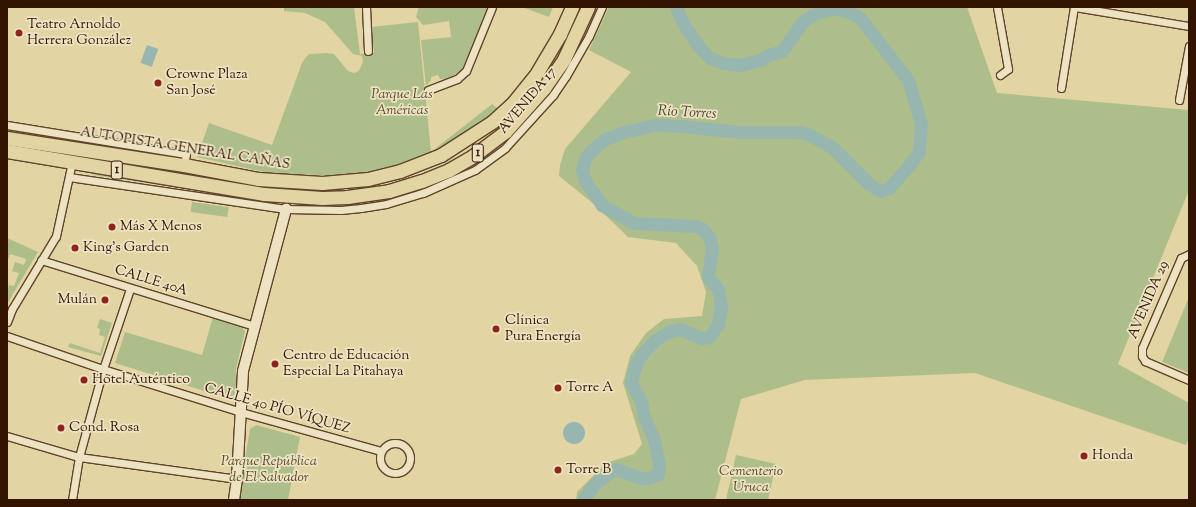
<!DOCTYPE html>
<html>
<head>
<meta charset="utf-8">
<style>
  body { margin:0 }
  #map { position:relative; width:1196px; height:507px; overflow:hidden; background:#e3d4a3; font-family:"Sorts Mill Goudy",serif }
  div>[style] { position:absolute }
  .green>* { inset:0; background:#aebe8a; transform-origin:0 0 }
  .water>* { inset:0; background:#98b6b0; transform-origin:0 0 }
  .round { border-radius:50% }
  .river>* { height:13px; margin:-6.5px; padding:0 6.5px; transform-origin:6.5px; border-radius:6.5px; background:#98b6b0 }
  .roads { filter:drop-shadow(1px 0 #5f442a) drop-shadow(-1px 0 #5f442a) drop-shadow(0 1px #5f442a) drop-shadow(0 -1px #5f442a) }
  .street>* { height:7px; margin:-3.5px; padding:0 3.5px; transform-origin:3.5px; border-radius:3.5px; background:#ede3c3 }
  .street>.ring { margin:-3.5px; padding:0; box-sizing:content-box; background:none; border:7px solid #ede3c3; border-radius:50% }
  .secondary>* { height:10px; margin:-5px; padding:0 5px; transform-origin:5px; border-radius:5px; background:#ede3c3 }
  .highway>* { height:13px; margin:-6.5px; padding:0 6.5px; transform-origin:6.5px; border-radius:6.5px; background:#e3d4a3 }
  .dots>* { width:11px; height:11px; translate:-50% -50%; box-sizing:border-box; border:2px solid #ede3c3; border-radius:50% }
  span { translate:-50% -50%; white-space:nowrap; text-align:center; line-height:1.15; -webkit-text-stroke:3.5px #ede3c3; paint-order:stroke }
  .shield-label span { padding:1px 3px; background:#ede3c3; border:1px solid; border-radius:3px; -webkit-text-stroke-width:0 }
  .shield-label { font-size:13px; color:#331401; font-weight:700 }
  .poi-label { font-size:14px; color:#331401 }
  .left { translate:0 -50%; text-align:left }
  .right { translate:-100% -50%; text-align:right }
  .park-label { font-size:14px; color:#58472a; font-style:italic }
  .street-label { font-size:14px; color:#331401 }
  .water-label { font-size:15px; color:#514536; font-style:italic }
  .frame { position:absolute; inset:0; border:8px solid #331401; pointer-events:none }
</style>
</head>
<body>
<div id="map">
  <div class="green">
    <div style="clip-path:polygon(284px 7px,354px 7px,360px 54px,374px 53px,371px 27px,418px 22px,431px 152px,492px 104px,501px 111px,433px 154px,379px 171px,347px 175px,320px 175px,268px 173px,197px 157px,209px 123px,272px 145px,302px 63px,306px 57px,309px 54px,327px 53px,334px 54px,348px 71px,354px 73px,359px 71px,363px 62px,362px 56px,353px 54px,325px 22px,305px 13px,284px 11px)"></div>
    <div style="clip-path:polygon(419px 7px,488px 7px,462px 70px,451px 77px,444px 79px,440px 79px,438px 75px,431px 77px,431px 80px,426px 86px,421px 40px,451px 37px,449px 21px,423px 25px,416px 17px)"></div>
    <div style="clip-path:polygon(522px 7px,553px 7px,549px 17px)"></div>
    <div style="clip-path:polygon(609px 7px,967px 7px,997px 93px,1189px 110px,1189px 190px,1118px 364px,1189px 403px,1189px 439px,1186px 445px,975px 373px,805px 380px,741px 399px,715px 500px,576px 500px,577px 492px,606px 463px,634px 454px,642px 444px,623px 383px,630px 356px,646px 333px,664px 319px,702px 316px,706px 292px,697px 266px,676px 243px,628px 237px,595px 205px,559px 176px,560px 165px,565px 149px,631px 72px,589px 50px)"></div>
    <div style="clip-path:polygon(94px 171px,340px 201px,339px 205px,291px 204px,263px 201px,94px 175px)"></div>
    <div style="left:192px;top:202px;width:37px;height:10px;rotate:8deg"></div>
    <div style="clip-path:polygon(7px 238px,38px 252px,7px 304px,7px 292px,9px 285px,14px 286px,19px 273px,12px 271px,15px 262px,24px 265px,26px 259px,10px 254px,7px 263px)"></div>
    <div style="clip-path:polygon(1189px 297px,1189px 373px,1162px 362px)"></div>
    <div style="clip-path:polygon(213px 317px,242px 326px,245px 332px,236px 368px,236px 397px,233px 400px,115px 363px,125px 332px,202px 355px)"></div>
    <div style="clip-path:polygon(100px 319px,112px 323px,101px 356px,68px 347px,70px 343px,100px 353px,105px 337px,99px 335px,100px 329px,97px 328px)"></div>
    <div style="clip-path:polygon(256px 425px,300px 437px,288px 500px,238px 500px,250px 429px)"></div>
    <div style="clip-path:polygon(736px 455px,776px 464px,768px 500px,726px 500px)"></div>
  </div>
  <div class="water">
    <div style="left:147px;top:45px;width:12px;height:19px;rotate:20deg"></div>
    <div class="round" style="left:563px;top:422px;width:22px;height:22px"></div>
  </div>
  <div class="river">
    <div style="left:583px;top:500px;width:19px;rotate:-55deg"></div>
    <div style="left:594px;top:484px;width:26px;rotate:-36deg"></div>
    <div style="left:615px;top:469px;width:28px;rotate:19deg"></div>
    <div style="left:641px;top:478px;width:7px"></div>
    <div style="left:648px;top:478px;width:11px;rotate:-22deg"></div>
    <div style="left:658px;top:474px;width:9px;rotate:-84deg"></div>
    <div style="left:659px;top:465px;width:26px;rotate:-101deg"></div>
    <div style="left:654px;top:439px;width:23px;rotate:-115deg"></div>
    <div style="left:644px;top:418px;width:17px;rotate:-100deg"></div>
    <div style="left:641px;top:401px;width:21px;rotate:-119deg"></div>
    <div style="left:631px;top:383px;width:17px;rotate:-77deg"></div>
    <div style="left:635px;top:366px;width:13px;rotate:-61deg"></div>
    <div style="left:641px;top:355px;width:21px;rotate:-47deg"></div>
    <div style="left:655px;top:340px;width:17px;rotate:-31deg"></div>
    <div style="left:670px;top:331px;width:10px;rotate:-11deg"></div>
    <div style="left:680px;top:329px;width:23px;rotate:23deg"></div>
    <div style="left:701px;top:338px;width:8px;rotate:-7deg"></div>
    <div style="left:709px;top:337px;width:16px;rotate:-55deg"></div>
    <div style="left:718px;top:324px;width:17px;rotate:-80deg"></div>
    <div style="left:721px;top:307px;width:18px;rotate:-99deg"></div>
    <div style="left:718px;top:289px;width:16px;rotate:-130deg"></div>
    <div style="left:708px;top:277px;width:28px;rotate:-82deg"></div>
    <div style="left:712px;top:249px;width:10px;rotate:-101deg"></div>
    <div style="left:710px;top:239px;width:12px;rotate:-125deg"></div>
    <div style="left:703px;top:229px;width:8px;rotate:-157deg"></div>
    <div style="left:696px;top:226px;width:62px;rotate:-177.2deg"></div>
    <div style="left:634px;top:223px;width:37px;rotate:-151deg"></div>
    <div style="left:602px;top:205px;width:29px;rotate:-125deg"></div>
    <div style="left:585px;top:181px;width:11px;rotate:-105deg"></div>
    <div style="left:582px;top:170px;width:12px;rotate:-76deg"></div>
    <div style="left:585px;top:158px;width:12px;rotate:-48deg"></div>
    <div style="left:593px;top:149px;width:16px;rotate:-40deg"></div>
    <div style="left:605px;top:139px;width:20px;rotate:-20deg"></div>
    <div style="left:624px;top:132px;width:31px;rotate:-13deg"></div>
    <div style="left:654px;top:125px;width:27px;rotate:2deg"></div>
    <div style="left:681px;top:126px;width:59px;rotate:5.8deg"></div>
    <div style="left:740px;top:132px;width:58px"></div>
    <div style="left:798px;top:132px;width:10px;rotate:11deg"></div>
    <div style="left:808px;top:134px;width:29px;rotate:29deg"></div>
    <div style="left:833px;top:148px;width:51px;rotate:45deg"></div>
    <div style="left:869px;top:184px;width:13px;rotate:32deg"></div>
    <div style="left:880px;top:191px;width:9px;rotate:-18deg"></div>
    <div style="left:889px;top:188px;width:28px;rotate:-48deg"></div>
    <div style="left:908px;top:167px;width:19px;rotate:-55deg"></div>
    <div style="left:919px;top:151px;width:27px;rotate:-86deg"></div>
    <div style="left:921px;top:124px;width:46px;rotate:-106.5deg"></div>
    <div style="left:908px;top:80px;width:77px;rotate:-127.6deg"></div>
    <div style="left:861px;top:19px;width:11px;rotate:-146deg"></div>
    <div style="left:852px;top:13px;width:17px;rotate:-163deg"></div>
    <div style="left:836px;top:8px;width:18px;rotate:167deg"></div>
    <div style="left:818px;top:12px;width:17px;rotate:149deg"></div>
    <div style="left:803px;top:21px;width:37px;rotate:125deg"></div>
    <div style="left:782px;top:51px;width:15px;rotate:164deg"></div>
    <div style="left:768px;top:55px;width:9px;rotate:148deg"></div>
    <div style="left:760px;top:60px;width:21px;rotate:166deg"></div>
    <div style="left:740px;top:65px;width:17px;rotate:-173deg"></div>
    <div style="left:723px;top:63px;width:14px;rotate:-159deg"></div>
    <div style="left:710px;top:58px;width:16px;rotate:-135deg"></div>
    <div style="left:699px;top:47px;width:29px;rotate:-124deg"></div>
    <div style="left:683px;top:23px;width:17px;rotate:-114deg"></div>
  </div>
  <div class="roads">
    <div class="street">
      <div style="left:366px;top:7px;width:44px;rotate:87.4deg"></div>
      <div style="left:997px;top:7px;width:63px;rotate:79.9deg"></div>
      <div style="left:1008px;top:69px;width:10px;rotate:143deg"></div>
      <div style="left:1075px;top:7px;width:116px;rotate:9.5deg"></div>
      <div style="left:1061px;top:88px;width:82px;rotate:-80.9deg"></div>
      <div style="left:428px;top:90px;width:31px;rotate:-21deg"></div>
      <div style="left:457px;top:79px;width:12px;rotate:-42deg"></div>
      <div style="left:466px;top:71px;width:69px;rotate:-67.9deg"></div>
      <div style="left:1179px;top:100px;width:55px;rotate:-79.5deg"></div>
      <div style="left:7px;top:125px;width:181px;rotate:9.2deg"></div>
      <div style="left:186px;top:154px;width:11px;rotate:100deg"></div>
      <div style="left:69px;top:177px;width:219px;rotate:8.4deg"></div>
      <div style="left:286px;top:209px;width:55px;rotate:1deg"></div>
      <div style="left:341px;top:210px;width:20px;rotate:-6deg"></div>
      <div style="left:361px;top:208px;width:25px;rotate:-9deg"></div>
      <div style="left:386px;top:204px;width:39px;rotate:-17deg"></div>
      <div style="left:423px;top:193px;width:57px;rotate:-23.9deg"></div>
      <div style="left:475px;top:170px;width:37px;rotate:-36deg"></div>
      <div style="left:505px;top:148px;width:72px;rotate:-47.8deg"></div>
      <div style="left:553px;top:95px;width:23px;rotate:-56deg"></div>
      <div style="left:566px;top:76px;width:46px;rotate:-60.1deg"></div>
      <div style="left:589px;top:36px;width:32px;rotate:-66deg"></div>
      <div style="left:1189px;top:254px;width:9px;rotate:153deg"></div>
      <div style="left:1181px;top:258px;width:98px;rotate:113.4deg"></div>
      <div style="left:1142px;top:348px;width:8px;rotate:90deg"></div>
      <div style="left:1142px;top:356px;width:6px;rotate:59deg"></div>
      <div style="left:1145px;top:361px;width:48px;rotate:23.4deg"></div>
      <div style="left:41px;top:260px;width:223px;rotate:17.2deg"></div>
      <div style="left:7px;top:322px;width:14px;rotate:-69deg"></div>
      <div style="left:12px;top:309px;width:85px;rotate:-58.9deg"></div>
      <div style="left:56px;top:236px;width:76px;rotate:-77.8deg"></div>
      <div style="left:7px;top:336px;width:102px;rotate:19deg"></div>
      <div style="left:103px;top:369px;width:145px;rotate:17.3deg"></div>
      <div style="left:241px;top:412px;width:145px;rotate:15.6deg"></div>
      <div style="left:7px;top:436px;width:75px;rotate:16.3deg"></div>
      <div style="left:79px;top:457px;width:160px;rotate:7.9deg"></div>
      <div class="ring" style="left:380px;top:443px;width:23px;height:23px"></div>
      <div style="left:72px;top:500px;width:44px;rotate:-80.8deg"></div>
      <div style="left:79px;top:457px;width:91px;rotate:-74.7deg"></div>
      <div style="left:103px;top:369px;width:84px;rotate:-71.4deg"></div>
    </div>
    <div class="secondary">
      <div style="left:234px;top:500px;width:21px;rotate:-82deg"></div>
      <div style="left:237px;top:479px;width:108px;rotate:-86.8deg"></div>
      <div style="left:243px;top:371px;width:168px;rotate:-75.1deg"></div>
    </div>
    <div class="highway">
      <div style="left:7px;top:138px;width:179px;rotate:8.7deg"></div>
      <div style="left:184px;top:165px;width:75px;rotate:10.7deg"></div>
      <div style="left:258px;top:179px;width:64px;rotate:3.6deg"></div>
      <div style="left:322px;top:183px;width:46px;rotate:-5deg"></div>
      <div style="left:368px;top:179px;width:33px;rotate:-14deg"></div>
      <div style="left:400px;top:171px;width:44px;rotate:-21.3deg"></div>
      <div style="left:441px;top:155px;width:61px;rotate:-32.9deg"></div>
      <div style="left:492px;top:122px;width:27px;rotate:-42deg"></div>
      <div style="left:512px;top:104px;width:36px;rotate:-51deg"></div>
      <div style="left:535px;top:76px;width:49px;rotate:-59.2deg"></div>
      <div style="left:560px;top:34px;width:30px;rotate:-66deg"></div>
      <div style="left:7px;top:151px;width:261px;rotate:9.5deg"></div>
      <div style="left:264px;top:194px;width:58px;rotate:3.9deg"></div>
      <div style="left:322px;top:198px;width:25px;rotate:-2deg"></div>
      <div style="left:347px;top:197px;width:42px;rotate:-8.1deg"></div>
      <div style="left:389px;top:191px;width:34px;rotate:-17deg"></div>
      <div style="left:422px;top:181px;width:29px;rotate:-22deg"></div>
      <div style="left:449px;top:170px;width:28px;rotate:-30deg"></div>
      <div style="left:473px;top:156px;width:40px;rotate:-37deg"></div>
      <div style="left:505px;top:132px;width:59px;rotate:-48.4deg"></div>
      <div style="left:544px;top:88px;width:35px;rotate:-55deg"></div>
      <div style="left:564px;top:59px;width:57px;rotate:-65.2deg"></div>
    </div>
  </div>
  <div class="dots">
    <div style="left:19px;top:33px;background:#8f2418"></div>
    <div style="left:158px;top:83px;background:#8f2418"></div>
    <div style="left:112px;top:227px;background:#8f2418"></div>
    <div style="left:75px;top:248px;background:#8f2418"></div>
    <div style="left:105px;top:300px;background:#8f2418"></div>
    <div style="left:496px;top:329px;background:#8f2418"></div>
    <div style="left:275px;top:364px;background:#8f2418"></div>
    <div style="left:84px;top:380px;background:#8f2418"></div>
    <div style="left:558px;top:388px;background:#8f2418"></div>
    <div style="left:61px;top:428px;background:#8f2418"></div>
    <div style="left:1084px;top:456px;background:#8f2418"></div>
    <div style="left:558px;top:470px;background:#8f2418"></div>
  </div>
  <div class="shield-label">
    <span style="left:478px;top:153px">1</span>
    <span style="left:117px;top:170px">1</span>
  </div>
  <div class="poi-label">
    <span class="left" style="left:27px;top:33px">Teatro Arnoldo<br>Herrera González</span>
    <span class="left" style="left:166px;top:83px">Crowne Plaza<br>San José</span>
    <span class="left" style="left:120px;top:227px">Más X Menos</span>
    <span class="left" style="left:83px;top:248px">King's Garden</span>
    <span class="right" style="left:97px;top:300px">Mulán</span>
    <span class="left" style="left:505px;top:329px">Clínica<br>Pura Energía</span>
    <span class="left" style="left:283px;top:364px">Centro de Educación<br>Especial La Pitahaya</span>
    <span class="left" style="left:92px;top:380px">Hotel Auténtico</span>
    <span class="left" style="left:566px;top:388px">Torre A</span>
    <span class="left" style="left:69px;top:428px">Cond. Rosa</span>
    <span class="left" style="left:1092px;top:456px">Honda</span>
    <span class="left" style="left:566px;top:470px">Torre B</span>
  </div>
  <div class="park-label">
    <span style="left:402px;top:103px">Parque Las<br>Américas</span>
    <span style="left:269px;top:470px">Parque República<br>de El Salvador</span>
    <span style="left:751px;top:480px">Cementerio<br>Uruca</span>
  </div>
  <div class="street-label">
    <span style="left:528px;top:101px;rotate:-50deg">AVENIDA 17</span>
    <span style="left:185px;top:149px;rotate:9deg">AUTOPISTA GENERAL CAÑAS</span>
    <span style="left:151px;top:281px;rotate:17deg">CALLE 40A</span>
    <span style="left:1149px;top:300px;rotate:-67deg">AVENIDA 29</span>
    <span style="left:277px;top:409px;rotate:16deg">CALLE 40 PÍO VÍQUEZ</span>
  </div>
  <div class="water-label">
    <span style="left:687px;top:113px;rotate:3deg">Río Torres</span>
  </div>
  <div class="frame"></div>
</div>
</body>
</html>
